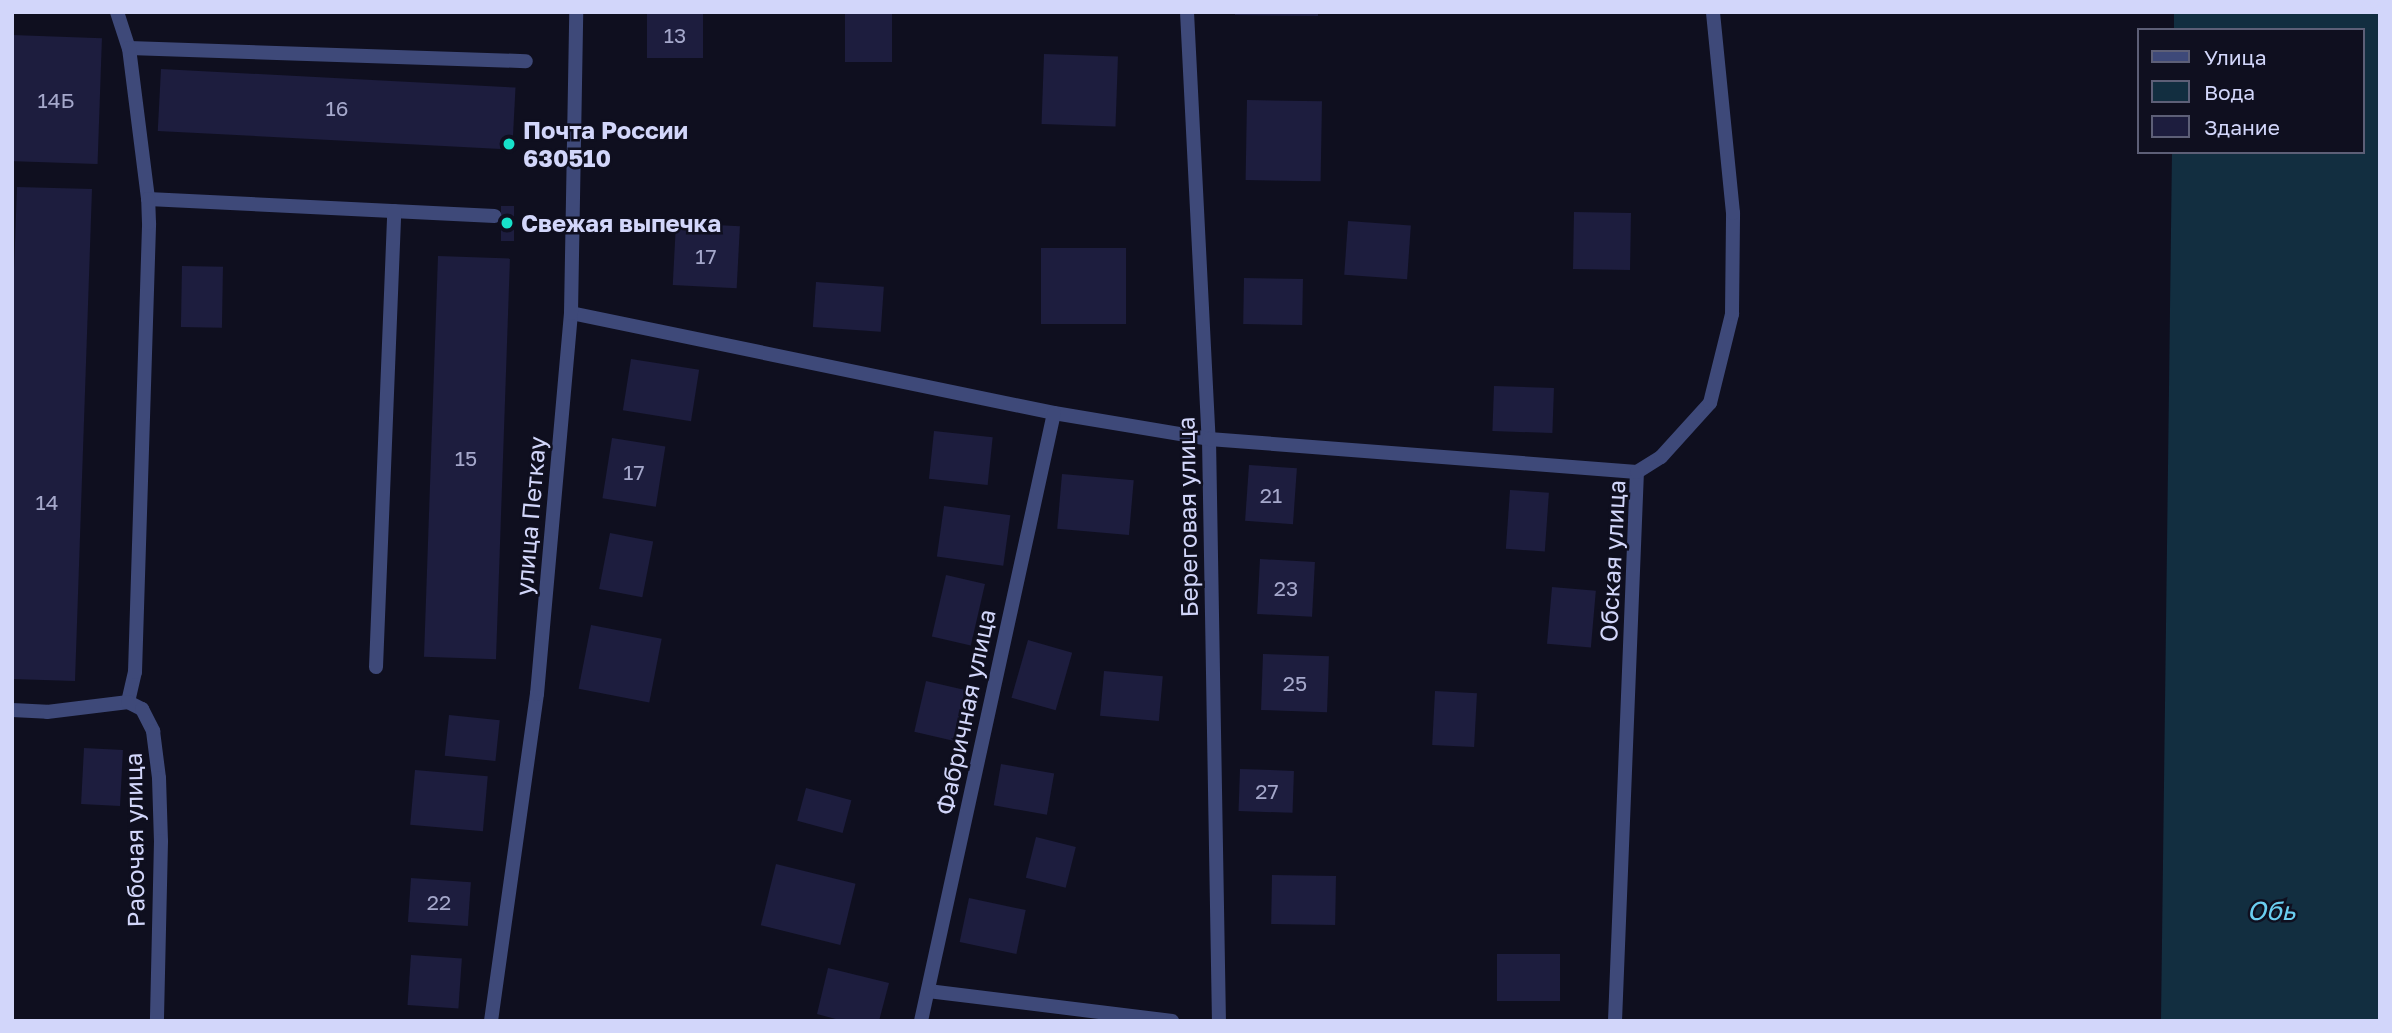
<!DOCTYPE html>
<html>
<head>
<meta charset="utf-8">
<style>
  body { margin:0 }
  #map { position:relative; width:2392px; height:1033px; overflow:hidden; background:#0f0f1f; font-family:"Golos Text",sans-serif }
  div>[style] { position:absolute }
  .water>* { inset:0; background:#122e40 }
  .building>* { inset:0; background:#1d1d3e; transform-origin:0 0 }
  .service>* { height:14px; margin:-7px; padding:0 7px; transform-origin:7px; border-radius:7px; background:#3e4979 }
  .minor>* { height:14px; margin:-7px; padding:0 7px; transform-origin:7px; border-radius:7px; background:#3e4979 }
  .dots>* { width:19px; height:19px; translate:-50% -50%; box-sizing:border-box; border:4px solid #0f0f1f; border-radius:50% }
  span { translate:-50% -50%; white-space:nowrap; text-align:center; line-height:1.15; -webkit-text-stroke:5px #0f0f1f; paint-order:stroke }
  .number-label { font-size:21px; color:#a5a8cb }
  .number-label span { -webkit-text-stroke-width:0 }
  .poi-label { font-size:24px; color:#d2d6fa; font-weight:700 }
  .left { translate:0 -50%; text-align:left }
  .street-label { font-size:24px; color:#d2d6fa }
  .water-label { font-size:26px; color:#6acef0; font-style:italic }
  .frame { position:absolute; inset:0; border:14px solid #d2d6fa; pointer-events:none }
  .legend { position:absolute; left:2137px; top:28px; width:228px; height:126px; box-sizing:border-box; background:#0f0f1f; border:2px solid #5d5f77; margin:0; padding:9px 12px; list-style:none; font-size:21px; color:#d2d6fa }
  .legend li { display:flex; align-items:center; gap:14px; height:35px }
  .legend b { width:35px; border:2px solid #5d5f77 }
</style>
</head>
<body>
<div id="map">
  <div class="water">
    <div style="clip-path:polygon(2174px 12px,2380px 12px,2380px 1021px,2161px 1021px,2172px 152px,2362px 152px,2362px 30px,2174px 30px)"></div>
  </div>
  <div class="building">
    <div style="left:647px;top:12px;width:56px;height:46px"></div>
    <div style="left:845px;top:12px;width:47px;height:50px"></div>
    <div style="clip-path:polygon(1235px 12px,1318px 12px,1318px 16px,1235px 15px)"></div>
    <div style="left:12px;top:35px;width:90px;height:126px;rotate:2deg"></div>
    <div style="left:1044px;top:54px;width:74px;height:70px;rotate:2deg"></div>
    <div style="left:161px;top:69px;width:355px;height:62px;rotate:3deg"></div>
    <div style="left:1247px;top:100px;width:75px;height:80px;rotate:1deg"></div>
    <div style="clip-path:polygon(17px 187px,92px 189px,75px 681px,12px 679px,12px 326px)"></div>
    <div style="left:501px;top:206px;width:13px;height:35px"></div>
    <div style="left:1574px;top:212px;width:57px;height:57px;rotate:1deg"></div>
    <div style="left:1348px;top:221px;width:63px;height:54px;rotate:4deg"></div>
    <div style="left:676px;top:223px;width:64px;height:62px;rotate:3deg"></div>
    <div style="left:1041px;top:248px;width:85px;height:76px"></div>
    <div style="left:438px;top:256px;width:72px;height:401px;rotate:2deg"></div>
    <div style="left:182px;top:266px;width:41px;height:61px;rotate:1deg"></div>
    <div style="left:1244px;top:278px;width:59px;height:46px;rotate:1deg"></div>
    <div style="left:816px;top:282px;width:68px;height:45px;rotate:4deg"></div>
    <div style="left:631px;top:359px;width:69px;height:52px;rotate:9deg"></div>
    <div style="left:1494px;top:386px;width:60px;height:45px;rotate:2deg"></div>
    <div style="left:934px;top:431px;width:59px;height:48px;rotate:6deg"></div>
    <div style="left:612px;top:438px;width:54px;height:61px;rotate:9deg"></div>
    <div style="left:1249px;top:465px;width:48px;height:56px;rotate:4deg"></div>
    <div style="left:1062px;top:474px;width:72px;height:55px;rotate:5deg"></div>
    <div style="left:1510px;top:490px;width:39px;height:59px;rotate:4deg"></div>
    <div style="left:944px;top:506px;width:67px;height:51px;rotate:8deg"></div>
    <div style="left:610px;top:533px;width:44px;height:57px;rotate:11deg"></div>
    <div style="left:1260px;top:559px;width:55px;height:55px;rotate:3deg"></div>
    <div style="left:946px;top:575px;width:40px;height:63px;rotate:13deg"></div>
    <div style="left:1552px;top:587px;width:44px;height:57px;rotate:5deg"></div>
    <div style="left:591px;top:625px;width:72px;height:65px;rotate:11deg"></div>
    <div style="left:1028px;top:640px;width:46px;height:60px;rotate:16deg"></div>
    <div style="left:1263px;top:654px;width:66px;height:56px;rotate:2deg"></div>
    <div style="left:1104px;top:671px;width:59px;height:45px;rotate:5deg"></div>
    <div style="left:926px;top:681px;width:40px;height:52px;rotate:13deg"></div>
    <div style="left:1435px;top:691px;width:42px;height:54px;rotate:3deg"></div>
    <div style="left:449px;top:715px;width:51px;height:41px;rotate:6deg"></div>
    <div style="left:84px;top:748px;width:39px;height:56px;rotate:3deg"></div>
    <div style="left:1001px;top:764px;width:54px;height:42px;rotate:10deg"></div>
    <div style="left:1240px;top:769px;width:54px;height:42px;rotate:2deg"></div>
    <div style="left:415px;top:770px;width:73px;height:55px;rotate:5deg"></div>
    <div style="left:806px;top:788px;width:47px;height:34px;rotate:15deg"></div>
    <div style="left:1036px;top:837px;width:41px;height:42px;rotate:14deg"></div>
    <div style="left:776px;top:864px;width:82px;height:63px;rotate:14deg"></div>
    <div style="left:1272px;top:875px;width:64px;height:49px;rotate:1deg"></div>
    <div style="left:411px;top:878px;width:60px;height:44px;rotate:4deg"></div>
    <div style="left:969px;top:898px;width:58px;height:45px;rotate:12deg"></div>
    <div style="left:1497px;top:954px;width:63px;height:47px"></div>
    <div style="left:411px;top:955px;width:51px;height:50px;rotate:4deg"></div>
    <div style="clip-path:polygon(828px 968px,889px 983px,879px 1021px,843px 1021px,817px 1014px)"></div>
  </div>
  <div class="service">
    <div style="left:117px;top:12px;width:38px;rotate:72deg"></div>
    <div style="left:129px;top:48px;width:397px;rotate:1.9deg"></div>
    <div style="left:129px;top:48px;width:152px;rotate:82.8deg"></div>
    <div style="left:148px;top:199px;width:347px;rotate:2.8deg"></div>
    <div style="left:376px;top:667px;width:456px;rotate:-87.7deg"></div>
    <div style="left:128px;top:702px;width:31px;rotate:-77deg"></div>
    <div style="left:135px;top:672px;width:449px;rotate:-88.2deg"></div>
    <div style="left:149px;top:223px;width:24px;rotate:-92deg"></div>
  </div>
  <div class="minor">
    <div style="left:1187px;top:12px;width:428px;rotate:87.1deg"></div>
    <div style="left:1209px;top:439px;width:582px;rotate:89.02deg"></div>
    <div style="left:571px;top:313px;width:493px;rotate:11.7deg"></div>
    <div style="left:1054px;top:413px;width:157px;rotate:9.5deg"></div>
    <div style="left:1209px;top:439px;width:429px;rotate:4.4deg"></div>
    <div style="left:12px;top:710px;width:35px;rotate:3deg"></div>
    <div style="left:47px;top:712px;width:82px;rotate:-7deg"></div>
    <div style="left:128px;top:702px;width:16px;rotate:27deg"></div>
    <div style="left:142px;top:709px;width:25px;rotate:63deg"></div>
    <div style="left:153px;top:731px;width:47px;rotate:82.7deg"></div>
    <div style="left:159px;top:778px;width:63px;rotate:88.2deg"></div>
    <div style="left:161px;top:841px;width:180px;rotate:91.3deg"></div>
    <div style="left:928px;top:991px;width:246px;rotate:7deg"></div>
    <div style="left:491px;top:1021px;width:330px;rotate:-82deg"></div>
    <div style="left:537px;top:694px;width:383px;rotate:-84.9deg"></div>
    <div style="left:571px;top:313px;width:301px;rotate:-89deg"></div>
    <div style="left:921px;top:1021px;width:622px;rotate:-77.66deg"></div>
    <div style="left:1615px;top:1021px;width:549px;rotate:-87.71deg"></div>
    <div style="left:1637px;top:472px;width:28px;rotate:-32deg"></div>
    <div style="left:1661px;top:457px;width:73px;rotate:-47.8deg"></div>
    <div style="left:1710px;top:403px;width:92px;rotate:-76.1deg"></div>
    <div style="left:1732px;top:314px;width:101px;rotate:-89.4deg"></div>
    <div style="left:1733px;top:213px;width:202px;rotate:-95.7deg"></div>
  </div>
  <div class="dots">
    <div style="left:509px;top:144px;background:#17e1ca"></div>
    <div style="left:507px;top:223px;background:#17e1ca"></div>
  </div>
  <div class="number-label">
    <span style="left:675px;top:35px">13</span>
    <span style="left:56px;top:100px">14Б</span>
    <span style="left:337px;top:108px">16</span>
    <span style="left:706px;top:256px">17</span>
    <span style="left:466px;top:458px">15</span>
    <span style="left:634px;top:472px">17</span>
    <span style="left:1271px;top:495px">21</span>
    <span style="left:47px;top:502px">14</span>
    <span style="left:1286px;top:588px">23</span>
    <span style="left:1295px;top:683px">25</span>
    <span style="left:1267px;top:791px">27</span>
    <span style="left:439px;top:902px">22</span>
  </div>
  <div class="poi-label">
    <span class="left" style="left:523px;top:144px">Почта России<br>630510</span>
    <span class="left" style="left:521px;top:223px">Свежая выпечка</span>
  </div>
  <div class="street-label">
    <span style="left:530px;top:516px;rotate:-85deg">улица Петкау</span>
    <span style="left:1187px;top:517px;rotate:-91deg">Береговая улица</span>
    <span style="left:1612px;top:561px;rotate:-87deg">Обская улица</span>
    <span style="left:965px;top:712px;rotate:-78deg">Фабричная улица</span>
    <span style="left:134px;top:840px;rotate:-91deg">Рабочая улица</span>
  </div>
  <div class="water-label">
    <span style="left:2271px;top:911px">Обь</span>
  </div>
  <div class="frame"></div>
  <ul class="legend">
  <li><b style="height:9px;background:#3e4979"></b>Улица</li>
  <li><b style="height:19px;background:#122e40"></b>Вода</li>
  <li><b style="height:19px;background:#1d1d3e"></b>Здание</li>
  </ul>
</div>
</body>
</html>
